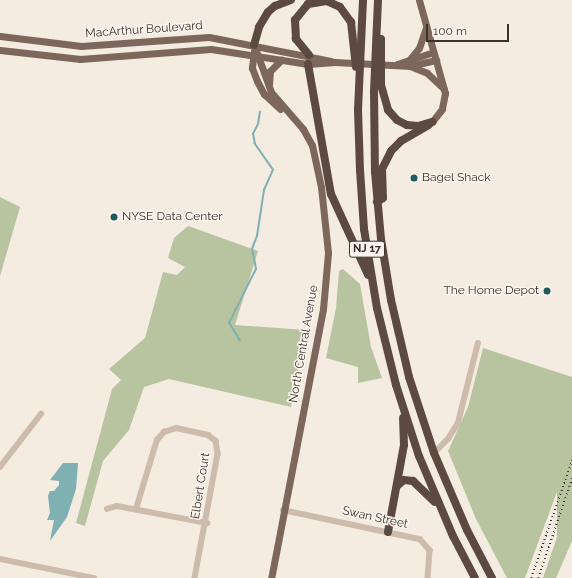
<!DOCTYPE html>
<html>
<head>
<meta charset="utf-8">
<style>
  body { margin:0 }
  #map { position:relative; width:572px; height:578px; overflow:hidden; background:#f4ebe1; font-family:Raleway,sans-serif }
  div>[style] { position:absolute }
  .green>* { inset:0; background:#b8c4a0 }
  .water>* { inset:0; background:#7fb0b2 }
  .stream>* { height:1.5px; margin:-0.75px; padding:0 0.75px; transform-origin:0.75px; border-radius:0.75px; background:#7fb0b2 }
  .minor>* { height:5.5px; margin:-2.75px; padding:0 2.75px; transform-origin:2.75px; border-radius:2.75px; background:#cdbbac }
  .major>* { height:7px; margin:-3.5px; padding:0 3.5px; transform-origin:3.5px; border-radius:3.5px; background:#7d675c }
  .highway>* { height:8px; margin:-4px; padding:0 4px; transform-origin:4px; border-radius:4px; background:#5c4a42 }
  .rail>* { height:1.5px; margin-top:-0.75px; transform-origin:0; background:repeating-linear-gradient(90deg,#3b302b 0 1px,transparent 0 4px) }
  .dots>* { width:11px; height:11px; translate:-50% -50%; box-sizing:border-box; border:2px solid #fbf5ee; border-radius:50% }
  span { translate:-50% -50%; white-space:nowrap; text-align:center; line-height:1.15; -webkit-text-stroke:3px #fbf5ee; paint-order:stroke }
  .shield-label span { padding:1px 3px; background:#fbf5ee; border:1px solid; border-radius:3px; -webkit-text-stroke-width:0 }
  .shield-label { font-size:11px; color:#3b302b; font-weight:700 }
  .street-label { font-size:12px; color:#3b302b }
  .poi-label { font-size:12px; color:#3b302b }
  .left { translate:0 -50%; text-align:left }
  .right { translate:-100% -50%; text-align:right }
  .scale { position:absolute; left:426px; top:24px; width:83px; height:18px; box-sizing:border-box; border:2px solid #3b302b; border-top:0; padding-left:5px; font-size:12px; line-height:14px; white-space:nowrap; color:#3b302b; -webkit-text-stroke:3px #fbf5ee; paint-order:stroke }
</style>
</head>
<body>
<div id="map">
  <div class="green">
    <div style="clip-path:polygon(0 197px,20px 207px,0 276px)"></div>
    <div style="clip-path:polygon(188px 226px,258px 251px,235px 325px,306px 330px,291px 407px,169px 379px,144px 387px,129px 430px,103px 461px,85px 526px,76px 523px,112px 389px,121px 380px,109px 369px,145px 338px,163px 272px,177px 275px,185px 267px,168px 258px,174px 238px)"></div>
    <div style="clip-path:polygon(343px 269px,360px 284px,371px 347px,382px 378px,358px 383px,358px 367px,326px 358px,336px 308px,339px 271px)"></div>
    <div style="clip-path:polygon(483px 348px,572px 377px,572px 541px,556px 578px,543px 578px,557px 537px,557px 492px,525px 578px,507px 578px,476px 519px,448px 451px,468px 407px)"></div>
  </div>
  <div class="water">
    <div style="clip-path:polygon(63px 463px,78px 463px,76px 489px,67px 517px,50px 541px,54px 520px,47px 520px,50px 513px,48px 496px,50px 491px,54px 491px,59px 485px,59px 481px,50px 480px)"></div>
  </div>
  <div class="stream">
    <div style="left:240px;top:341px;width:21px;rotate:-121deg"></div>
    <div style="left:229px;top:323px;width:60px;rotate:-63.4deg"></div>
    <div style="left:256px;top:269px;width:20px;rotate:-101deg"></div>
    <div style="left:252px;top:249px;width:14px;rotate:-69deg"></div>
    <div style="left:257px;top:236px;width:47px;rotate:-81.3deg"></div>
    <div style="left:264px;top:190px;width:22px;rotate:-66deg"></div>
    <div style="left:273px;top:170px;width:32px;rotate:-125deg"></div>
    <div style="left:255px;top:144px;width:10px;rotate:-101deg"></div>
    <div style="left:253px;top:134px;width:11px;rotate:-63deg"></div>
    <div style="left:258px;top:124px;width:12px;rotate:-81deg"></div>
  </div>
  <div class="minor">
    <div style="left:434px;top:453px;width:20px;rotate:-45deg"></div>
    <div style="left:448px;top:439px;width:19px;rotate:-58deg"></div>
    <div style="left:458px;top:423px;width:82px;rotate:-76deg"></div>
    <div style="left:0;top:467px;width:67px;rotate:-52.3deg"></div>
    <div style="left:107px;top:509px;width:10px;rotate:-17deg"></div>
    <div style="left:117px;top:506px;width:92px;rotate:10.7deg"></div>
    <div style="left:136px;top:509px;width:72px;rotate:-73.1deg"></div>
    <div style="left:157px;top:440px;width:11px;rotate:-49deg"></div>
    <div style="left:164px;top:432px;width:13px;rotate:-18deg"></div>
    <div style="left:176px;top:428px;width:33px;rotate:12deg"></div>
    <div style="left:208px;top:435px;width:10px;rotate:37deg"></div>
    <div style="left:216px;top:441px;width:13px;rotate:81deg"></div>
    <div style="left:218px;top:454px;width:126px;rotate:100.5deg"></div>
    <div style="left:283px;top:510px;width:140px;rotate:12deg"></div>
    <div style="left:420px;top:539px;width:15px;rotate:48deg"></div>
    <div style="left:430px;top:550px;width:28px;rotate:94deg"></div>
    <div style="left:0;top:559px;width:96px;rotate:11.4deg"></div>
  </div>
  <div class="major">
    <div style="left:419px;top:0;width:97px;rotate:74.4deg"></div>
    <div style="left:445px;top:93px;width:16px;rotate:101deg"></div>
    <div style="left:442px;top:109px;width:16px;rotate:128deg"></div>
    <div style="left:0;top:36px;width:82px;rotate:7deg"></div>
    <div style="left:81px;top:46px;width:128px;rotate:-4deg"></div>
    <div style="left:209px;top:37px;width:124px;rotate:11.1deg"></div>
    <div style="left:254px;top:45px;width:50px;rotate:70.1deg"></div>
    <div style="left:271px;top:92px;width:49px;rotate:49.1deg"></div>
    <div style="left:303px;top:129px;width:18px;rotate:61deg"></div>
    <div style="left:312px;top:145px;width:43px;rotate:77.9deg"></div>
    <div style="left:321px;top:187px;width:66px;rotate:83.9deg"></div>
    <div style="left:328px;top:253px;width:56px;rotate:95.1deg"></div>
    <div style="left:323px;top:309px;width:274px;rotate:100.9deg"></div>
    <div style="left:0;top:50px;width:81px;rotate:6.4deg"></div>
    <div style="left:80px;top:59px;width:131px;rotate:-4.4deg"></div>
    <div style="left:211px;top:49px;width:98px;rotate:8.8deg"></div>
    <div style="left:308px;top:64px;width:27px;rotate:-4deg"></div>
    <div style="left:335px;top:62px;width:75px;rotate:3.1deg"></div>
    <div style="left:410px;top:66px;width:27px;rotate:-13deg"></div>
    <div style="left:254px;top:51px;width:17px;rotate:97deg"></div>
    <div style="left:252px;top:68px;width:14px;rotate:69deg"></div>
    <div style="left:257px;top:81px;width:15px;rotate:62deg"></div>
    <div style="left:264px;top:94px;width:22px;rotate:43deg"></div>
    <div style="left:410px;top:59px;width:14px;rotate:-51deg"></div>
    <div style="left:419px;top:48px;width:21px;rotate:-71deg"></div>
    <div style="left:397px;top:64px;width:38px;rotate:-18deg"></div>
    <div style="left:410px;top:66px;width:18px;rotate:22deg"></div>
    <div style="left:427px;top:73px;width:23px;rotate:43deg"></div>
    <div style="left:269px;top:85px;width:14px;rotate:-86deg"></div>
    <div style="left:270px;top:71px;width:16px;rotate:-45deg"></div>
  </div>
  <div class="highway">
    <div style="left:363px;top:0;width:110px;rotate:92.6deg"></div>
    <div style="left:358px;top:110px;width:60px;rotate:88.1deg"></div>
    <div style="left:360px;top:170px;width:59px;rotate:86.1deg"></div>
    <div style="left:364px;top:229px;width:80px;rotate:80.7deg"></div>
    <div style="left:377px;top:308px;width:79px;rotate:76.1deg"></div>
    <div style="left:396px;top:385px;width:75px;rotate:72.1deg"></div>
    <div style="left:419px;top:456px;width:87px;rotate:67deg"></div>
    <div style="left:453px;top:536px;width:47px;rotate:62.4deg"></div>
    <div style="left:378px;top:0;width:92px;rotate:92.5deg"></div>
    <div style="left:374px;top:92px;width:80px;rotate:89.3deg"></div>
    <div style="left:375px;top:172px;width:67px;rotate:84.9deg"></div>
    <div style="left:381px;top:239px;width:62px;rotate:80.7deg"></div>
    <div style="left:391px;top:300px;width:79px;rotate:76.8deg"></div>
    <div style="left:409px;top:377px;width:80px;rotate:71.8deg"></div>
    <div style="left:434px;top:453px;width:84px;rotate:66.8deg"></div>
    <div style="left:467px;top:530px;width:54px;rotate:62.5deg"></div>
    <div style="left:381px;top:39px;width:46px;rotate:90deg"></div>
    <div style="left:381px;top:85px;width:26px;rotate:74deg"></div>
    <div style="left:388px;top:110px;width:13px;rotate:48deg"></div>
    <div style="left:397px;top:120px;width:11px;rotate:27deg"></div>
    <div style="left:407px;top:125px;width:11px;rotate:5deg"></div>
    <div style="left:418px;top:126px;width:15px;rotate:-16deg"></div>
    <div style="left:254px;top:45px;width:19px;rotate:-74deg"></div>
    <div style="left:259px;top:27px;width:17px;rotate:-59deg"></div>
    <div style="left:268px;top:12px;width:9px;rotate:-41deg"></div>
    <div style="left:275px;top:6px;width:17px;rotate:-21deg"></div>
    <div style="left:309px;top:55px;width:21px;rotate:-129deg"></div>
    <div style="left:296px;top:39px;width:19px;rotate:-93deg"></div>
    <div style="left:295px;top:20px;width:21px;rotate:-51deg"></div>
    <div style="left:308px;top:4px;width:19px;rotate:-9deg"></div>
    <div style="left:327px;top:1px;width:14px;rotate:25deg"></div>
    <div style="left:340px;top:7px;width:19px;rotate:54deg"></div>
    <div style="left:351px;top:22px;width:45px;rotate:83.7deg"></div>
    <div style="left:308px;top:64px;width:132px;rotate:80deg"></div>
    <div style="left:331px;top:194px;width:89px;rotate:65.4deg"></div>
    <div style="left:377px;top:202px;width:7px;rotate:-34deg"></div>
    <div style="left:383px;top:198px;width:29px;rotate:-92deg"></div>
    <div style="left:382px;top:169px;width:20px;rotate:-63deg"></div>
    <div style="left:391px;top:151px;width:14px;rotate:-45deg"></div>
    <div style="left:401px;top:141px;width:32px;rotate:-30deg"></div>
    <div style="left:397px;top:486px;width:9px;rotate:-41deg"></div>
    <div style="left:404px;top:480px;width:9px;rotate:6deg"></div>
    <div style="left:413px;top:481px;width:30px;rotate:44deg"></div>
    <div style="left:388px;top:532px;width:88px;rotate:-79.6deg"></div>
    <div style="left:404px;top:445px;width:27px;rotate:-92deg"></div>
  </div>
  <div class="rail">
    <div style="left:531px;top:578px;width:125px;rotate:-70.8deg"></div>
    <div style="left:538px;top:578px;width:106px;rotate:-71.2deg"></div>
  </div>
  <div class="dots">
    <div style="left:414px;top:178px;background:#1f5a5e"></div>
    <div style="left:114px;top:217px;background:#1f5a5e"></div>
    <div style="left:547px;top:291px;background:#1f5a5e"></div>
  </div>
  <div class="shield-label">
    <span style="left:367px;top:249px">NJ 17</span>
  </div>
  <div class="street-label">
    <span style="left:144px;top:30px;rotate:-4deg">MacArthur Boulevard</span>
    <span style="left:304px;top:344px;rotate:-80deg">North Central Avenue</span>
    <span style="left:201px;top:486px;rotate:-81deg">Elbert Court</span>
    <span style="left:375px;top:518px;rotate:12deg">Swan Street</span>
  </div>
  <div class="poi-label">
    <span class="left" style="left:422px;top:178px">Bagel Shack</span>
    <span class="left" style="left:122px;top:217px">NYSE Data Center</span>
    <span class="right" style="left:539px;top:291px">The Home Depot</span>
  </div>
  <div class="scale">100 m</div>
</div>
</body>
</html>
